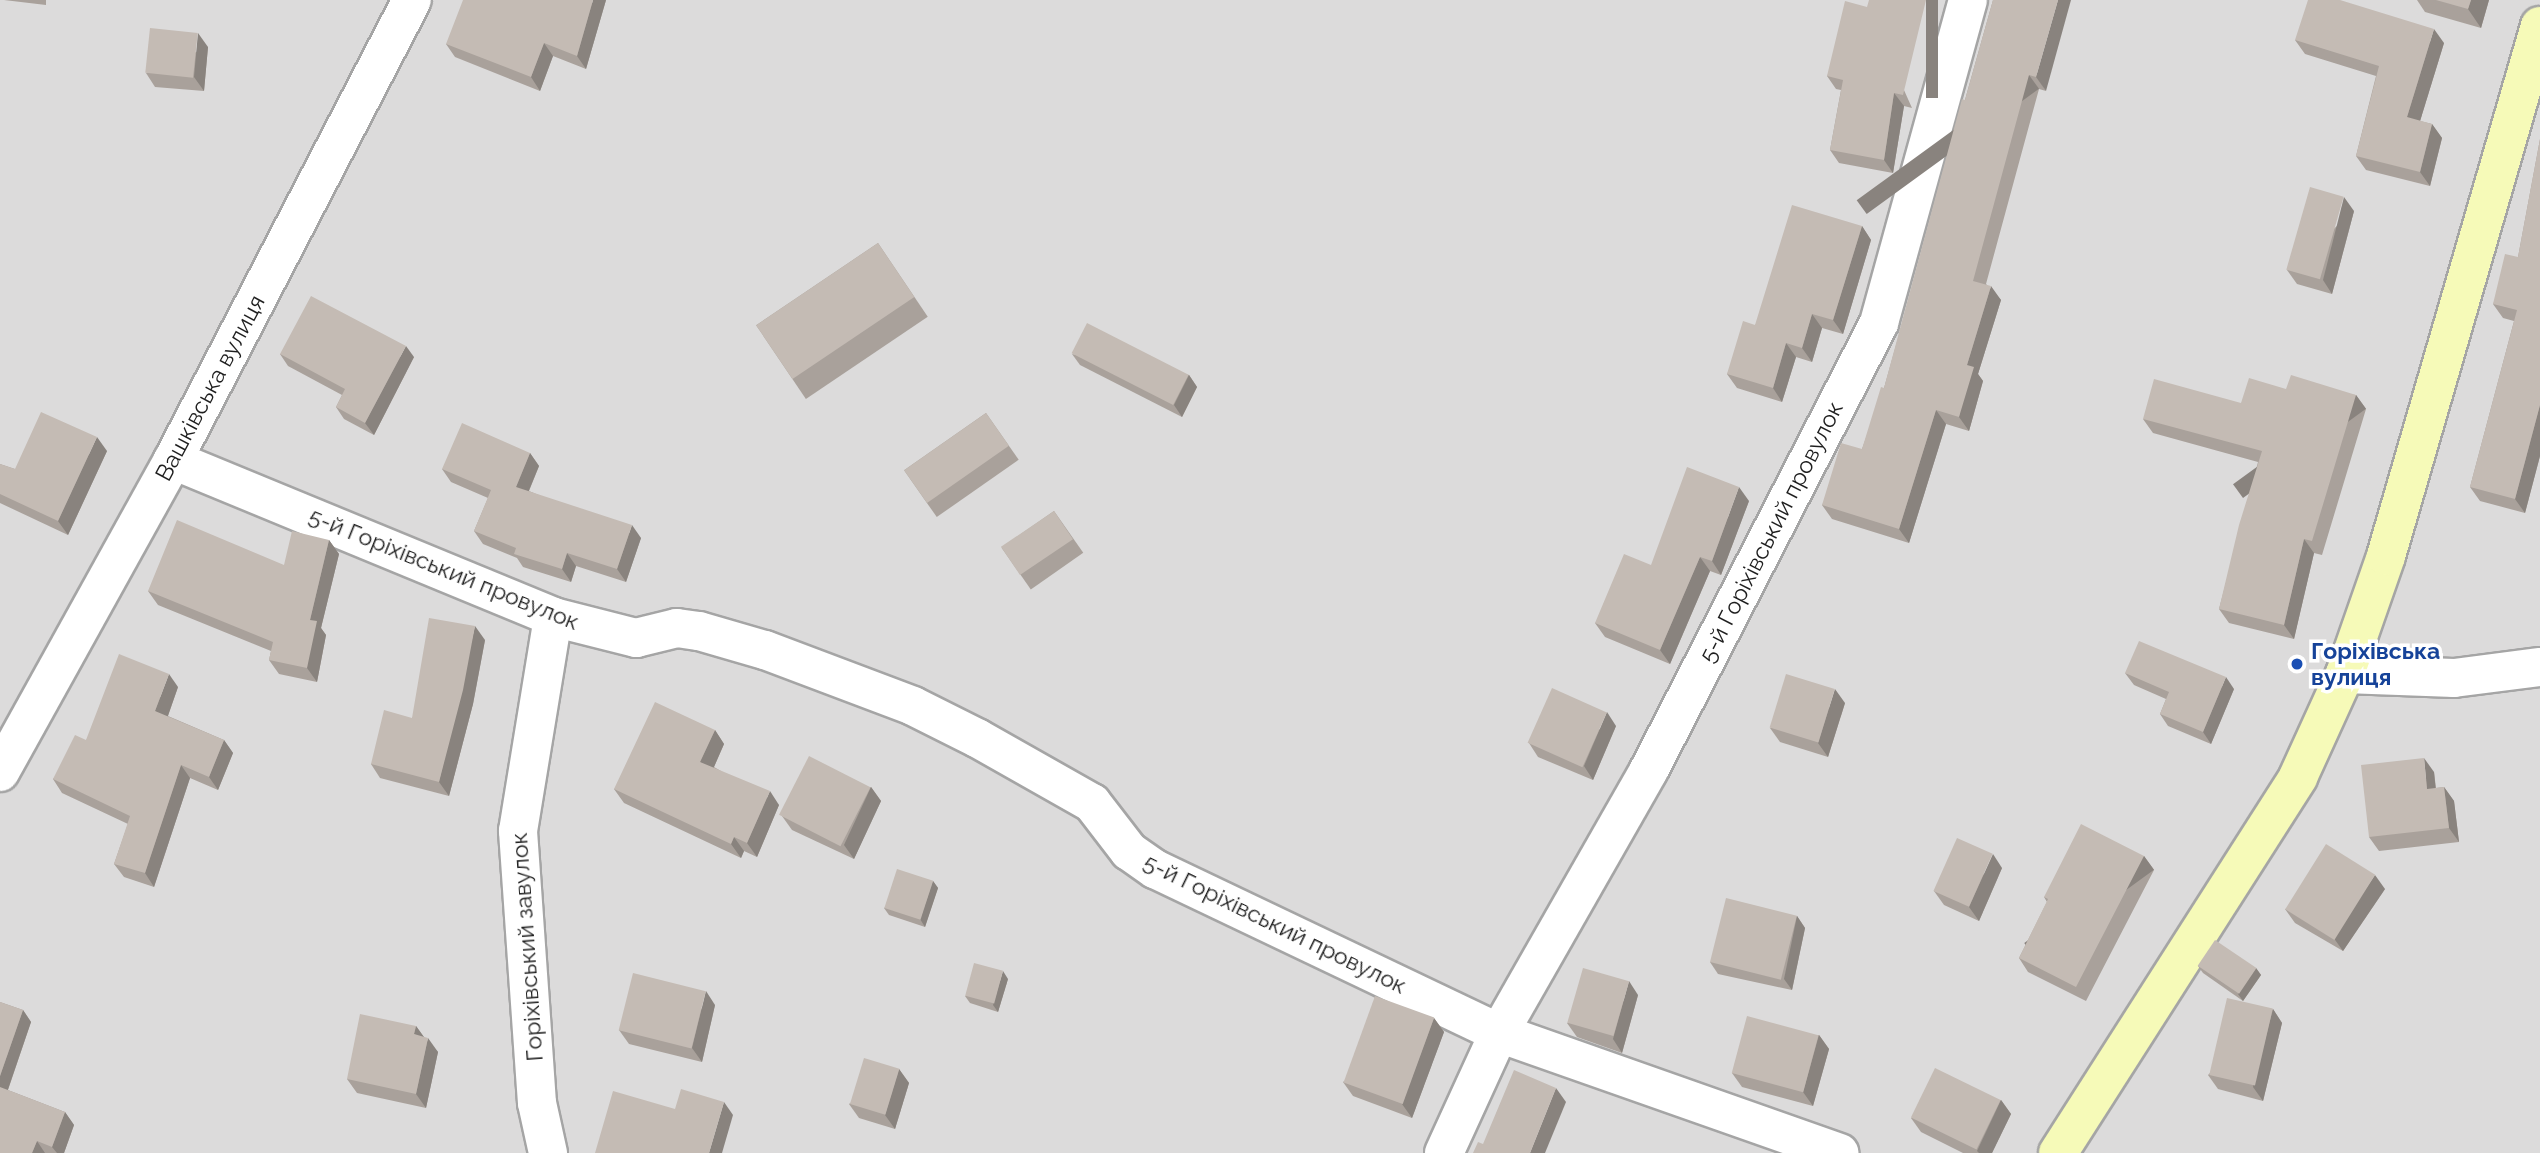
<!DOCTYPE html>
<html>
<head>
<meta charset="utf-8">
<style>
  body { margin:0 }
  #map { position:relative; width:2540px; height:1153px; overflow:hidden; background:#efece4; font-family:Raleway,sans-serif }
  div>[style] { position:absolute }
  .residential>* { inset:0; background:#dcdbdb; transform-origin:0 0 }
  .roads { filter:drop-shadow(2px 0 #a5a5a5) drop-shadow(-2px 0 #a5a5a5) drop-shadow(0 2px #a5a5a5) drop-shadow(0 -2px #a5a5a5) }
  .street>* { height:38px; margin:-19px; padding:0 19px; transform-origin:19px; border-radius:19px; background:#fff }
  .secondary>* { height:38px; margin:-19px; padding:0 19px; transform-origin:19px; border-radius:19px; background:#f6fab8 }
  .wall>* { inset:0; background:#a9a19b; transform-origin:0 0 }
  .shaded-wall>* { inset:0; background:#89837e; transform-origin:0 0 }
  .building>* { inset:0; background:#c4bbb4; transform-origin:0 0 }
  .dots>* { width:19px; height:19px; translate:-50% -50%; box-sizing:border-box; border:4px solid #fff; border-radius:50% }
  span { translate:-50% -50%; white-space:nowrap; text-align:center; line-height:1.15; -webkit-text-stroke:7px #fff; paint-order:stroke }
  .street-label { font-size:23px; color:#1e1e1e }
  .transit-label { font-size:23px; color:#164399; font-weight:700 }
  .left { translate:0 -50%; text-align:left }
</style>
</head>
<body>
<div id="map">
  <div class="residential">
    <div style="left:0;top:0;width:2540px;height:1153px"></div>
  </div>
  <div class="roads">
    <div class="street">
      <div style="left:173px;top:460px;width:411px;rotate:22.4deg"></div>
      <div style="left:553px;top:617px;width:86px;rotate:14.2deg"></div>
      <div style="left:636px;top:638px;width:42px;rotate:-13.7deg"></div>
      <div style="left:677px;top:628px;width:22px;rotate:8deg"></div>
      <div style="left:699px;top:631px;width:69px;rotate:16.1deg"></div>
      <div style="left:765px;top:650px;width:158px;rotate:20.7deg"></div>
      <div style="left:913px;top:706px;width:72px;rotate:26.6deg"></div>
      <div style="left:977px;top:738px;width:132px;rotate:29.5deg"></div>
      <div style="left:1092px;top:803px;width:61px;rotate:52.4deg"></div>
      <div style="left:1129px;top:851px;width:32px;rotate:35deg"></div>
      <div style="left:1155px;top:869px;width:381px;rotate:25.5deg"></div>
      <div style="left:1499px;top:1033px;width:361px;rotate:19.4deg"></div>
      <div style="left:2345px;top:674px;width:109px;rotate:2.1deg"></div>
      <div style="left:2454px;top:678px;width:87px;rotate:-7.3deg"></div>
      <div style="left:0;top:772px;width:357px;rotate:-61deg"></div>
      <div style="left:173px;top:460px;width:518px;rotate:-62.55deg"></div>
      <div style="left:548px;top:1153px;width:51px;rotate:-102.4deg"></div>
      <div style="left:537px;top:1103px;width:273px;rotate:-94deg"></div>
      <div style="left:518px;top:831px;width:217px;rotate:-80.7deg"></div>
      <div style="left:1444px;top:1153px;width:132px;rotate:-65.4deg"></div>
      <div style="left:1499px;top:1033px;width:303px;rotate:-60.3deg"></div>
      <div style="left:1649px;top:770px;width:503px;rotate:-62.77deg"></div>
      <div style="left:1879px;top:323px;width:335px;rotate:-74.6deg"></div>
    </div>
    <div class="secondary">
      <div style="left:2058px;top:1153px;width:446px;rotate:-57.4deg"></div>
      <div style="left:2298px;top:777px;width:113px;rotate:-65.5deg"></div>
      <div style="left:2345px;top:674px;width:125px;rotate:-70.8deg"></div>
      <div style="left:2386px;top:556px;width:552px;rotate:-73.8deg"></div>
    </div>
  </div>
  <div class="wall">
    <div style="clip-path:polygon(4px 0,46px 0,46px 5px)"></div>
    <div style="clip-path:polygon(606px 0,586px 69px,553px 56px,540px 91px,455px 57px,446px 44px)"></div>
    <div style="clip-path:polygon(1993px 0,2046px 91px,2039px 89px,1986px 284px,2001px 300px,1978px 374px,1983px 381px,1969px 431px,1946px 424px,1909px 543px,1832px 519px,1822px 505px,1862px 449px,1884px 388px)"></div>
    <div style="clip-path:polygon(2417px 0,2489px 0,2481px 28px,2425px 12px)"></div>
    <div style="clip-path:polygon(1867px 7px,1912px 108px,1904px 106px,1893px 173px,1839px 163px,1830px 150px,1841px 90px,1836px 89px,1827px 76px)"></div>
    <div style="clip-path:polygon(2295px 40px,2444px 43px,2420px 121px,2432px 124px,2442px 138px,2430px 186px,2366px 170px,2356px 156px,2376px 76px,2305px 54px)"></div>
    <div style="clip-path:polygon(208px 47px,204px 91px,155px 87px,146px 73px)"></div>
    <div style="clip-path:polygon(2540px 139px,2540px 456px,2525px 513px,2480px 501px,2470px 487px,2514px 321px,2503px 318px,2493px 304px,2518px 257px)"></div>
    <div style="clip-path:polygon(2354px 211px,2332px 294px,2297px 284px,2287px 270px)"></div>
    <div style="clip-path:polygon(1862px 226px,1871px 240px,1843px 334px,1822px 328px,1812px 362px,1796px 357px,1782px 402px,1737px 388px,1727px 374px,1755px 325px)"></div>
    <div style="left:878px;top:243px;width:89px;height:147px;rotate:56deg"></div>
    <div style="clip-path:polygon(280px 354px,414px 357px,374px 435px,344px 419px,336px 407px,342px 395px,288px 366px)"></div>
    <div style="clip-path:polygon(1072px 354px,1189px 375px,1197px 387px,1182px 417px,1080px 365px)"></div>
    <div style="clip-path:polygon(2286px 389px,2356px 395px,2366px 409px,2322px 555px,2314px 553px,2294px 639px,2229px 623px,2219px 609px,2258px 462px,2153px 433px,2143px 419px,2241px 403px)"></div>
    <div style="left:986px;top:413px;width:57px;height:100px;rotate:55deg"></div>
    <div style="clip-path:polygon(107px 451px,68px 535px,0 503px,0 464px,15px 469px)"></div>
    <div style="clip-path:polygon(530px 453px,539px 466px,529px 491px,641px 538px,626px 582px,576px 566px,571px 582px,523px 567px,517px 558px,483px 544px,474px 531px,488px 498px,451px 482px,442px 469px)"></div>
    <div style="clip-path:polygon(1749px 501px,1721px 575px,1710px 571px,1670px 664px,1605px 637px,1595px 623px)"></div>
    <div style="left:1054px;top:511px;width:51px;height:64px;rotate:55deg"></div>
    <div style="clip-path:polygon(329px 540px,339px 554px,321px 628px,326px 635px,317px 682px,279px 674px,269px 660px,271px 651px,158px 605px,148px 591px,284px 565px)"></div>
    <div style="clip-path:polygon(485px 640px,473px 704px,449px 796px,380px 778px,371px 764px,412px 718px)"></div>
    <div style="clip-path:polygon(2125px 673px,2234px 689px,2211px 744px,2168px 726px,2160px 714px,2166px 699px,2134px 685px)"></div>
    <div style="clip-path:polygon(178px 687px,168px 716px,224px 740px,233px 753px,218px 790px,190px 778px,154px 887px,124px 877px,114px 864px,128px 824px,62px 793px,53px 779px,86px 740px)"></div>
    <div style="clip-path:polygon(1845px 703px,1828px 757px,1780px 742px,1770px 728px)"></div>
    <div style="clip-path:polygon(1616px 726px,1593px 780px,1538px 757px,1529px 743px)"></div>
    <div style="clip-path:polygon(715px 730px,724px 744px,714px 767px,779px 805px,757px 857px,744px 851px,741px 858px,624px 803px,614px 789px)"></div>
    <div style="clip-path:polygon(2434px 772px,2436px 788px,2444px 787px,2454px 801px,2459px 842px,2379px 851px,2369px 837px)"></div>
    <div style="clip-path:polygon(871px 787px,881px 801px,854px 859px,792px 830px,782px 816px)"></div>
    <div style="clip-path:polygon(2144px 856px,2154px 870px,2086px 1001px,2028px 972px,2019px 958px,2047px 902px,2044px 897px)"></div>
    <div style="clip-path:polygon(2002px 868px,1979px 921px,1944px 905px,1934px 891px)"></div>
    <div style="clip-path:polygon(933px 881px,938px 888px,925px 927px,889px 915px,884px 908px)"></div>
    <div style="clip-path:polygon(2385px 889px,2343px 951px,2295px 923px,2285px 909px)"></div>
    <div style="clip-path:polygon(1797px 916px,1805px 928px,1792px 990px,1718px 974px,1710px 962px)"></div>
    <div style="clip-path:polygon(2198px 966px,2256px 968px,2261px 975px,2243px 1001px,2203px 973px)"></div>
    <div style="clip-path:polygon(1008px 979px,998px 1012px,970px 1003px,965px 996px)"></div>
    <div style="clip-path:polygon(1638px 995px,1622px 1053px,1577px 1037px,1567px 1023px)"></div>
    <div style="clip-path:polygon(0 1002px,23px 1010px,31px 1022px,8px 1090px,65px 1112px,74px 1125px,64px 1153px,0 1153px)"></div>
    <div style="clip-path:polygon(715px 1005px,702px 1062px,629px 1044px,619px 1030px)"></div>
    <div style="clip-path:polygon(2273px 1009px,2282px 1023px,2263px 1101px,2218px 1089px,2208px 1075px)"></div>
    <div style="clip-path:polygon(1434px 1018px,1444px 1032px,1412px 1118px,1353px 1096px,1343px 1082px)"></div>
    <div style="clip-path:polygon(416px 1026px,424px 1037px,438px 1052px,426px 1108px,357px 1093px,347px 1079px)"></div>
    <div style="clip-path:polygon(1819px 1035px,1829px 1049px,1813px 1106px,1742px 1087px,1732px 1073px)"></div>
    <div style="clip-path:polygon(899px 1069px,909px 1083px,895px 1129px,859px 1118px,849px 1104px)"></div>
    <div style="clip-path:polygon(2001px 1100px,2011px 1114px,1992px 1153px,1963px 1153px,1921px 1132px,1911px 1118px)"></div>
  </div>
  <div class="shaded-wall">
    <div style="clip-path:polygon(593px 0,606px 0,586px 69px,577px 56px)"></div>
    <div style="left:1926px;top:0;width:12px;height:98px"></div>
    <div style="clip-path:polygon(2058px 0,2071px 0,2046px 91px,2036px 77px)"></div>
    <div style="clip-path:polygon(2471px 0,2489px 0,2481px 28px,2468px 9px)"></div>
    <div style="clip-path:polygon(2434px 29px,2444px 43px,2417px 131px,2407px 117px)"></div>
    <div style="clip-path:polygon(198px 33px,208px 47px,204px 91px,194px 77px)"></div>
    <div style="clip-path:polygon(544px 43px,553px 56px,540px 91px,531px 77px)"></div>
    <div style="left:2029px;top:75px;width:17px;height:213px;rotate:54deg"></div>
    <div style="clip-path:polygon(1894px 93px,1904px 106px,1893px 173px,1884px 160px)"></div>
    <div style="clip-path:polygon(2432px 124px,2442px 138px,2430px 186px,2420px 172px)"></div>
    <div style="clip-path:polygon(2344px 197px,2354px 211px,2332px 294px,2323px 280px)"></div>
    <div style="clip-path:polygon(1862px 226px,1871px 240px,1843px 334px,1833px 320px)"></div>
    <div style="clip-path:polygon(1991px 286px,2001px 300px,1978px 374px,1983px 381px,1969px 431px,1959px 417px,1967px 365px)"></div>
    <div style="clip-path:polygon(1812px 314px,1822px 328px,1812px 362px,1802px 348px)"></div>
    <div style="clip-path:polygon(1786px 343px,1796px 357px,1782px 402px,1773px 388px)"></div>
    <div style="clip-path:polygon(406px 346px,414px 357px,374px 435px,365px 423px)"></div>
    <div style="clip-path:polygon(1189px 375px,1197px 387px,1182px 417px,1174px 405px)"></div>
    <div style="left:2356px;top:395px;width:17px;height:152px;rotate:54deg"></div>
    <div style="clip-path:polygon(2540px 405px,2540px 456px,2525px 513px,2515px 499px)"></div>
    <div style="clip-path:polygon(1936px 410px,1946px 424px,1909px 543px,1899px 529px)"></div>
    <div style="clip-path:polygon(97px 437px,107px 451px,68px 535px,58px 521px)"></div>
    <div style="clip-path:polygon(530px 453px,539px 466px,525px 500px,516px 487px)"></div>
    <div style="clip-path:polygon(1739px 487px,1749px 501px,1721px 575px,1712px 561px)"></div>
    <div style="clip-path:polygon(632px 525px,641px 538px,626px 582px,617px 569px)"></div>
    <div style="clip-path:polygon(2304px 539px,2314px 553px,2294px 639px,2284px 625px)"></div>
    <div style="clip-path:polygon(329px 540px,339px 554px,321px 628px,326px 635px,317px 682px,307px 668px,310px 620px)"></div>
    <div style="clip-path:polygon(567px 553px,576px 566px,571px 582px,562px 569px)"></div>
    <div style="clip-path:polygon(1700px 557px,1710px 571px,1670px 664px,1660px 650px)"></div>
    <div style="clip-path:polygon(475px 626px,485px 640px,473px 704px,449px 796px,439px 782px)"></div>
    <div style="clip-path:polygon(169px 674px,178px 687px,165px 724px,155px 711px)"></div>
    <div style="clip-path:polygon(2226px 677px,2234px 689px,2211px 744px,2203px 732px)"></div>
    <div style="clip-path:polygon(1835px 689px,1845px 703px,1828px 757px,1818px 743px)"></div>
    <div style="clip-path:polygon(1607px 712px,1616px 726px,1593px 780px,1584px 766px)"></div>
    <div style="clip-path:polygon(715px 730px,724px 744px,710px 776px,700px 762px)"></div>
    <div style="clip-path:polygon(224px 740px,233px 753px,218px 790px,209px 777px)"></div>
    <div style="clip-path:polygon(2424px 758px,2434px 772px,2437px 803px,2427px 789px)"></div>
    <div style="clip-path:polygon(181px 765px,190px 778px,154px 887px,145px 873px)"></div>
    <div style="clip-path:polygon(871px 787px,881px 801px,854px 859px,844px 845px)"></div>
    <div style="clip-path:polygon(2444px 787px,2454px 801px,2459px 842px,2449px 828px)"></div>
    <div style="clip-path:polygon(770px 791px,779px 805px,757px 857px,747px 843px)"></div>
    <div style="clip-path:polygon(734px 837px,744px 851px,741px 858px,731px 844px)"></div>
    <div style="clip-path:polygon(1993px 854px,2002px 868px,1979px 921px,1969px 907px)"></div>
    <div style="left:2144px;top:856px;width:17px;height:148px;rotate:54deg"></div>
    <div style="clip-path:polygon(2375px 875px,2385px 889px,2343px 951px,2333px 937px)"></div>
    <div style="clip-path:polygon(933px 881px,938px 888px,925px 927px,920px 919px)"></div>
    <div style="clip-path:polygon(1797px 916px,1805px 928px,1792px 990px,1784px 979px)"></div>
    <div style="clip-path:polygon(2256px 968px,2261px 975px,2243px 1001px,2238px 994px)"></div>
    <div style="clip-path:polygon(1003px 971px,1008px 979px,998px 1012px,993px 1005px)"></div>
    <div style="clip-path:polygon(1629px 981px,1638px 995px,1622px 1053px,1613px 1039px)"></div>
    <div style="clip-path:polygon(706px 991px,715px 1005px,702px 1062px,692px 1048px)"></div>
    <div style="clip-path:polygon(2273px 1009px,2282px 1023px,2263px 1101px,2253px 1087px)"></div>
    <div style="clip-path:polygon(23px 1010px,31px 1022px,5px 1098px,0 1091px,0 1076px)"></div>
    <div style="clip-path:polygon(1434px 1018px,1444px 1032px,1412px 1118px,1402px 1104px)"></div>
    <div style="clip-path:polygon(416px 1026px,426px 1040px,414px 1034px)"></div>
    <div style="clip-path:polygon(1819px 1035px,1829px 1049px,1813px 1106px,1803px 1092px)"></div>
    <div style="clip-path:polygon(428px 1038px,438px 1052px,426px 1108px,416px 1094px)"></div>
    <div style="clip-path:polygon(899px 1069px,909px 1083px,895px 1129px,885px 1115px)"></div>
    <div style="clip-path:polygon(1556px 1088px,1566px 1102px,1545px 1153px,1530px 1153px)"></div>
    <div style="clip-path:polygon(2001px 1100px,2011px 1114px,1992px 1153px,1979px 1153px,1977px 1151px)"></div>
    <div style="clip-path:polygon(724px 1102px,733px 1115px,722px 1153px,709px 1153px)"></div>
    <div style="clip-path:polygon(65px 1112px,74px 1125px,64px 1153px,57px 1153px,52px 1147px)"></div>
    <div style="clip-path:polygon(37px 1141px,45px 1153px,32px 1153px)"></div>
  </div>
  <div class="building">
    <div style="clip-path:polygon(463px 0,593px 0,577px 56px,544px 43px,531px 77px,446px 44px)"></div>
    <div style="clip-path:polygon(1869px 0,1926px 0,1903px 95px,1894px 93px,1884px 160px,1830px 150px,1843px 80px,1827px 76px,1845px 1px,1867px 7px)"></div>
    <div style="clip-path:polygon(1993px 0,2058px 0,2036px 77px,2029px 75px,1973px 281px,1991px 286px,1967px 365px,1974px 367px,1959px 417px,1936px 410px,1899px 529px,1822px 505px,1841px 443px,1862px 449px,1881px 387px,1884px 388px,1962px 99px,1965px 100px)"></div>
    <div style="clip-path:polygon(2308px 0,2340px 0,2434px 29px,2407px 117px,2432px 124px,2420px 172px,2356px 156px,2379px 66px,2295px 40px)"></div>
    <div style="clip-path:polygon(2436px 0,2471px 0,2468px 9px)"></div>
    <div style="left:150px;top:28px;width:48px;height:45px;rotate:6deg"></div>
    <div style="clip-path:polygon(2540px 139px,2540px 405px,2515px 499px,2470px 487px,2517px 310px,2493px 304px,2505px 254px,2518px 257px)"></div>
    <div style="left:2310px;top:187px;width:35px;height:86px;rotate:16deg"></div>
    <div style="clip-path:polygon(1792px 205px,1862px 226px,1833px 320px,1812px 314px,1802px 348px,1786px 343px,1773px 388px,1727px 374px,1743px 321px,1755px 325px)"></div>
    <div style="left:878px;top:243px;width:65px;height:147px;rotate:56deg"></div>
    <div style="clip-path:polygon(311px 296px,406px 346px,365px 423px,336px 407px,345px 389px,280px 354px)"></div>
    <div style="left:1087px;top:323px;width:114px;height:34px;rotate:27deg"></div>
    <div style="clip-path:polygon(2291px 375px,2356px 395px,2312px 541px,2304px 539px,2284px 625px,2219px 609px,2239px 525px,2262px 451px,2143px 419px,2154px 379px,2241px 403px,2249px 378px,2286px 389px)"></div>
    <div style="clip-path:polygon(41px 412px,97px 437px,58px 521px,0 494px,0 464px,15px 469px)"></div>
    <div style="left:986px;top:413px;width:40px;height:100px;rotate:55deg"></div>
    <div style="clip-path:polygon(462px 423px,530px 453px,516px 487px,632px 525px,617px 569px,567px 553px,562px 569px,514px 554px,516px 548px,474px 531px,491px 490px,442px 469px)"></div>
    <div style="clip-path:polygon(1687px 467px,1739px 487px,1712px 561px,1700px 557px,1660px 650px,1595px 623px,1624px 554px,1651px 565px)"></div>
    <div style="left:1054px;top:511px;width:34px;height:64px;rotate:56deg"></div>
    <div style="clip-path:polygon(177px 520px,284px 565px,292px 531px,329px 540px,310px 620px,317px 621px,307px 668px,269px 660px,273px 642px,148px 591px)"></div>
    <div style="clip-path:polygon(429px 618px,475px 626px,463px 690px,439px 782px,371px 764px,384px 710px,412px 718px)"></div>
    <div style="clip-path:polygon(2139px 641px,2226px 677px,2203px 732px,2160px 714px,2169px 692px,2125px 673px)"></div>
    <div style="clip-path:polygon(119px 654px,169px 674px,155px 711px,224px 740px,209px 777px,181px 765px,145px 873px,114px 864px,130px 816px,53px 779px,75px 735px,86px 740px)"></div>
    <div style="left:1786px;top:674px;width:51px;height:56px;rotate:17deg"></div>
    <div style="left:1552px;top:688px;width:60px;height:60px;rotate:24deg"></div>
    <div style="clip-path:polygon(655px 702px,715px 730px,700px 762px,770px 791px,747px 843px,734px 837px,731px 844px,614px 789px)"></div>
    <div style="left:809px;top:756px;width:69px;height:66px;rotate:27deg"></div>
    <div style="clip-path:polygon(2424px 758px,2427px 789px,2444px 787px,2449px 828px,2369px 837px,2361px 765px)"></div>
    <div style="clip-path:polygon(2081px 824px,2144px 856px,2076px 987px,2019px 958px,2048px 899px,2044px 897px)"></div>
    <div style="left:1957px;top:838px;width:39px;height:58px;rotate:24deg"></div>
    <div style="left:2326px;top:844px;width:58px;height:77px;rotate:32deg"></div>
    <div style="left:897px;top:869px;width:38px;height:41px;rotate:18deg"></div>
    <div style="left:1726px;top:898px;width:73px;height:66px;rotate:14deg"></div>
    <div style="left:2215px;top:940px;width:50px;height:31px;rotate:34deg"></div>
    <div style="left:974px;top:963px;width:30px;height:34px;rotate:15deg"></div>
    <div style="left:1583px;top:968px;width:48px;height:57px;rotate:16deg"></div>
    <div style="left:633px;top:973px;width:75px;height:59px;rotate:14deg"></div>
    <div style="left:1375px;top:996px;width:63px;height:92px;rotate:20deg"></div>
    <div style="left:2227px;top:998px;width:47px;height:79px;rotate:13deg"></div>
    <div style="clip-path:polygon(0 1002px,23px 1010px,0 1076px)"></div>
    <div style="clip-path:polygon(360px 1014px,416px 1026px,414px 1034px,428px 1038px,416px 1094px,347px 1079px)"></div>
    <div style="left:1747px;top:1016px;width:74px;height:59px;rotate:15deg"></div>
    <div style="left:864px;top:1058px;width:37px;height:48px;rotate:17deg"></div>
    <div style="left:1935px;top:1068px;width:73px;height:55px;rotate:26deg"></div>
    <div style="clip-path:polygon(1514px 1070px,1556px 1088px,1530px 1153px,1473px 1153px,1478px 1142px,1483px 1144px)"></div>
    <div style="clip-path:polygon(0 1087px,65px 1112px,52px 1147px,37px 1141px,32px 1153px,0 1153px)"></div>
    <div style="clip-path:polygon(681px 1089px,724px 1102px,709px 1153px,595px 1153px,613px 1091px,675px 1109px)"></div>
  </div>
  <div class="dots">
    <div style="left:2297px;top:664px;background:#1a4fb4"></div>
  </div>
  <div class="street-label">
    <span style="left:210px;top:388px;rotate:-62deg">Вашківська вулиця</span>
    <span style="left:1771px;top:532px;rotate:-63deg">5-й Горіхівський провулок</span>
    <span style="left:444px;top:569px;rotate:22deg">5-й Горіхівський провулок</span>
    <span style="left:1275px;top:924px;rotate:26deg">5-й Горіхівський провулок</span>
    <span style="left:527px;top:947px;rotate:-94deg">Горіхівський завулок</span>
  </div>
  <div class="transit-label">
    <span class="left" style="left:2311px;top:664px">Горіхівська<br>вулиця</span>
  </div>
</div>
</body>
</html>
